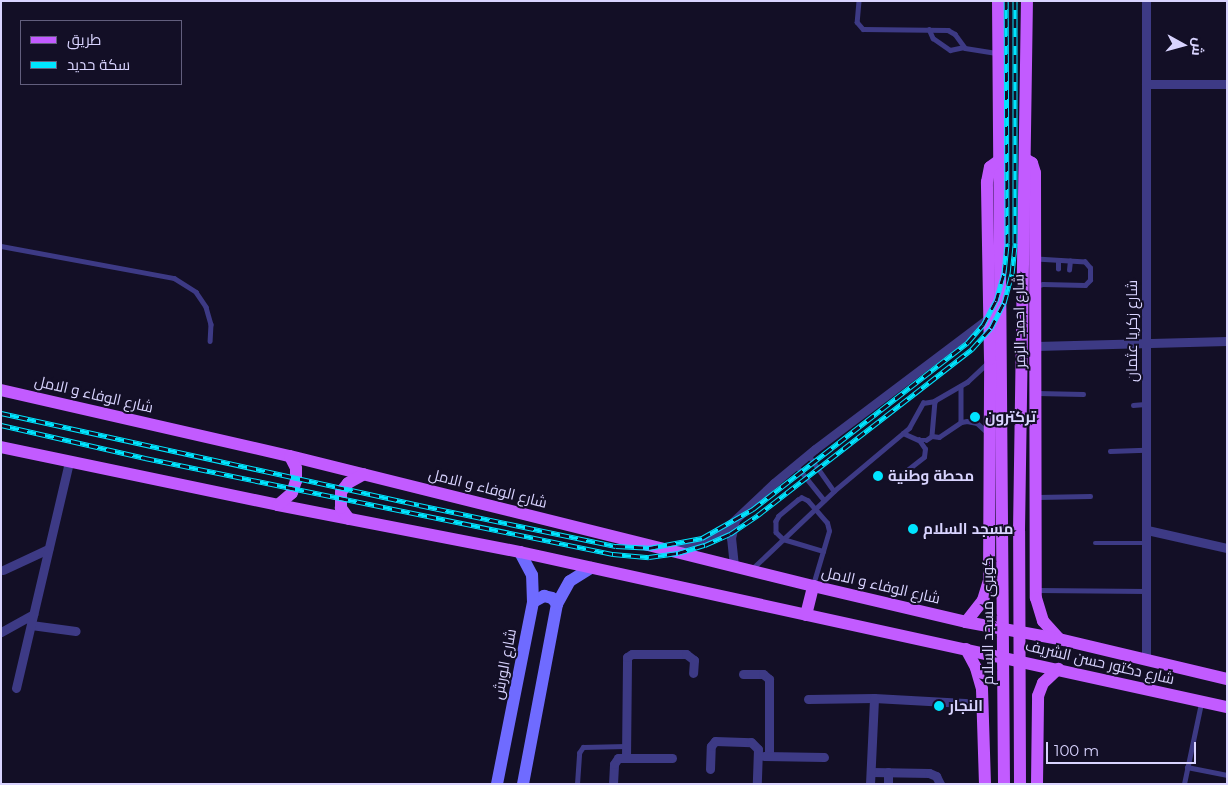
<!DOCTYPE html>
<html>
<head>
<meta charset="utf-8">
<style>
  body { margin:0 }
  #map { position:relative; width:1228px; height:785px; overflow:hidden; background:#130f26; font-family:Montserrat,Cairo,sans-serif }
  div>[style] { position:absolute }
  .lane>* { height:4.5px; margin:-2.25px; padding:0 2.25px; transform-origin:2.25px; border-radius:2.25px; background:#3d3a85 }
  .street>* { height:9px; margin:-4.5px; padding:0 4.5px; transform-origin:4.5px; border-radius:4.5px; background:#3d3a85 }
  .secondary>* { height:12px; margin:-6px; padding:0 6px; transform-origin:6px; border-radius:6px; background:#6f6bff }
  .primary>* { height:12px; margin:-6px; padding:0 6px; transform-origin:6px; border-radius:6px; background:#c25bff }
  .rail>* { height:5px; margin-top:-2.5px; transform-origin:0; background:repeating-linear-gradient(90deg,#130f26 0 9px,#00e5ff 0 18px); box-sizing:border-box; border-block:1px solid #00e5ff }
  .dots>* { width:14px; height:14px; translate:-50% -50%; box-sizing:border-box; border:2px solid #130f26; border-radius:50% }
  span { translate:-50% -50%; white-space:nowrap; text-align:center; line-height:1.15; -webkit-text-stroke:4px #130f26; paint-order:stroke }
  .street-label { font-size:15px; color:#d9d4ff }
  .poi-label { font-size:15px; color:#d9d4ff; font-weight:700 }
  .left { translate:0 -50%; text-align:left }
  .frame { position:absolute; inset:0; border:2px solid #d9d4ff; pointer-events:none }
  .legend { position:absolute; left:20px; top:20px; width:162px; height:65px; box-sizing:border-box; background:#130f26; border:1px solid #625e7d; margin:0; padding:6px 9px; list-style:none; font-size:15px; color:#d9d4ff }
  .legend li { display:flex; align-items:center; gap:10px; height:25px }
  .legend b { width:25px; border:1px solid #625e7d }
  .north { position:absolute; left:1158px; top:20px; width:50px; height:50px; -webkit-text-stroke:4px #130f26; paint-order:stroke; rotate:97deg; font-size:14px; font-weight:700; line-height:20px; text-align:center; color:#d9d4ff }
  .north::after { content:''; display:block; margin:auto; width:18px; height:22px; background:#d9d4ff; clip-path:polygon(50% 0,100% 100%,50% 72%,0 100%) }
  .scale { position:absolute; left:1046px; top:742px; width:150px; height:22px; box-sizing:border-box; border:2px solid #d9d4ff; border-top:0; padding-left:6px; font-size:15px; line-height:18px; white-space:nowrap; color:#d9d4ff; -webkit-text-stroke:4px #130f26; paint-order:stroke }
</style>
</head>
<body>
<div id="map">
  <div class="lane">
    <div style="left:859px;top:1px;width:21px;rotate:95deg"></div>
    <div style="left:857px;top:22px;width:9px;rotate:49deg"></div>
    <div style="left:863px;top:29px;width:85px;rotate:0.7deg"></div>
    <div style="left:948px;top:30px;width:8px;rotate:30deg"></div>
    <div style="left:955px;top:34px;width:17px;rotate:54deg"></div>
    <div style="left:965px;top:48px;width:33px;rotate:9deg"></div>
    <div style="left:929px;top:29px;width:10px;rotate:66deg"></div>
    <div style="left:933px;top:38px;width:21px;rotate:35deg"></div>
    <div style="left:950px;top:50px;width:14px;rotate:-12deg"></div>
    <div style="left:1px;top:246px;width:176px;rotate:10.5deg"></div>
    <div style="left:174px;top:278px;width:26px;rotate:32deg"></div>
    <div style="left:196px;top:292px;width:18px;rotate:56deg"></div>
    <div style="left:206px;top:307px;width:18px;rotate:74deg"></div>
    <div style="left:211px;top:324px;width:17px;rotate:93deg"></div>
    <div style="left:1058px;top:269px;width:8px;rotate:-90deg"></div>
    <div style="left:1069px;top:270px;width:9px;rotate:-84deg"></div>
    <div style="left:1036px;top:286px;width:7px;rotate:-16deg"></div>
    <div style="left:1043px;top:284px;width:42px;rotate:1.4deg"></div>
    <div style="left:1085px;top:285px;width:7px;rotate:-45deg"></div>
    <div style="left:1090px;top:280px;width:12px;rotate:-90deg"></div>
    <div style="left:1090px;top:268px;width:8px;rotate:-130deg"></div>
    <div style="left:1085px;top:262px;width:48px;rotate:-176.4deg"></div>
    <div style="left:986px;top:365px;width:25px;rotate:137deg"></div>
    <div style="left:968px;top:382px;width:38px;rotate:150deg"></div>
    <div style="left:935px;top:401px;width:35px;rotate:95deg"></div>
    <div style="left:932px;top:436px;width:7px;rotate:8deg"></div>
    <div style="left:939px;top:437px;width:27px;rotate:-34deg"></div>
    <div style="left:961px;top:422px;width:6px;rotate:-9deg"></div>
    <div style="left:967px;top:421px;width:10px;rotate:11deg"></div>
    <div style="left:977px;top:423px;width:12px;rotate:42deg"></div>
    <div style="left:961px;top:386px;width:36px;rotate:90deg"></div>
    <div style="left:1037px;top:393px;width:46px;rotate:1.2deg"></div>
    <div style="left:1133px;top:405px;width:12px;rotate:-5deg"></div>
    <div style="left:903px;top:433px;width:17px;rotate:24deg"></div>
    <div style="left:919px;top:440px;width:7px"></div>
    <div style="left:926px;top:440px;width:7px;rotate:-34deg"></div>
    <div style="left:1110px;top:451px;width:35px;rotate:-2deg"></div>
    <div style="left:808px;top:454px;width:45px;rotate:54.9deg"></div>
    <div style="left:796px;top:465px;width:45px;rotate:51.3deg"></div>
    <div style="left:897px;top:478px;width:34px;rotate:-38deg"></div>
    <div style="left:924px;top:457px;width:8px;rotate:-83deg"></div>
    <div style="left:925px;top:449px;width:11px;rotate:-124deg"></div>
    <div style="left:1037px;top:497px;width:53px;rotate:-1.1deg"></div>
    <div style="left:1095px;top:543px;width:51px"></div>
    <div style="left:753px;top:568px;width:112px;rotate:-43.5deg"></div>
    <div style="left:834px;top:491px;width:98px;rotate:-40deg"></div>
    <div style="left:909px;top:428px;width:29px;rotate:-61deg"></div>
    <div style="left:923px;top:403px;width:12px;rotate:-9deg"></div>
    <div style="left:813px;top:585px;width:56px;rotate:-73.5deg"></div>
    <div style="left:829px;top:531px;width:8px;rotate:-104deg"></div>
    <div style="left:827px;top:523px;width:29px;rotate:-131deg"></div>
    <div style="left:808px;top:501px;width:7px;rotate:-153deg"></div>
    <div style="left:802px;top:498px;width:4px;rotate:153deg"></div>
    <div style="left:798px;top:500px;width:25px;rotate:140deg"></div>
    <div style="left:779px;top:516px;width:6px;rotate:121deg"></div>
    <div style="left:776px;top:521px;width:11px;rotate:90deg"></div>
    <div style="left:776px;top:532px;width:10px;rotate:45deg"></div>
    <div style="left:783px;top:539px;width:42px;rotate:16.7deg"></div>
    <div style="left:1038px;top:590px;width:108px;rotate:0.5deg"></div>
    <div style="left:1187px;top:767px;width:41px;rotate:11.3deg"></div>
    <div style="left:577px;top:784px;width:31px;rotate:-86deg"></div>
    <div style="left:579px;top:753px;width:7px;rotate:-56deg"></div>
    <div style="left:583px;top:747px;width:43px;rotate:-1.3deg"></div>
    <div style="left:1184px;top:784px;width:83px;rotate:-78.1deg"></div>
  </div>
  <div class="street">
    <div style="left:1146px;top:84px;width:81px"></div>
    <div style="left:1036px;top:346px;width:191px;rotate:-1.5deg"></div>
    <div style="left:1147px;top:530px;width:82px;rotate:12.7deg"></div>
    <div style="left:668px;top:548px;width:30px;rotate:-8deg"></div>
    <div style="left:698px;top:544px;width:27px;rotate:-27deg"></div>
    <div style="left:722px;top:532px;width:71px;rotate:-43.3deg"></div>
    <div style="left:774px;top:483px;width:53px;rotate:-39.7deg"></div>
    <div style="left:815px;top:449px;width:218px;rotate:-37deg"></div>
    <div style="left:734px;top:566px;width:28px;rotate:-96deg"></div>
    <div style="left:731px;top:538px;width:17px;rotate:-77deg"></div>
    <div style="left:3px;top:570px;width:50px;rotate:-25deg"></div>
    <div style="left:31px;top:625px;width:45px;rotate:7.6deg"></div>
    <div style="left:1px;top:632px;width:37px;rotate:-29deg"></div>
    <div style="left:1146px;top:660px;width:659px;rotate:-90deg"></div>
    <div style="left:743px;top:674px;width:20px"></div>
    <div style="left:763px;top:674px;width:8px;rotate:40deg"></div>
    <div style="left:769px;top:679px;width:77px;rotate:90deg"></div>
    <div style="left:16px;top:688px;width:232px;rotate:-76.8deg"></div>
    <div style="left:808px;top:699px;width:66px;rotate:-0.9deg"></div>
    <div style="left:874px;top:698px;width:109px;rotate:3.2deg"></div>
    <div style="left:764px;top:756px;width:60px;rotate:1deg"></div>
    <div style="left:626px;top:758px;width:101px;rotate:-89.4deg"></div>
    <div style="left:627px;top:657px;width:6px;rotate:-31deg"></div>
    <div style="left:632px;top:654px;width:54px"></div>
    <div style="left:686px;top:654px;width:10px;rotate:37deg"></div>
    <div style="left:694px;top:660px;width:13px;rotate:94deg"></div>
    <div style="left:710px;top:769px;width:23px;rotate:-88deg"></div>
    <div style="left:711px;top:746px;width:6px;rotate:-51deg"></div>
    <div style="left:715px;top:741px;width:36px;rotate:2deg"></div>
    <div style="left:751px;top:742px;width:10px;rotate:45deg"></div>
    <div style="left:758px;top:749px;width:35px;rotate:92deg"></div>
    <div style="left:872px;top:772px;width:57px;rotate:1deg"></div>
    <div style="left:929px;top:773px;width:8px;rotate:23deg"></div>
    <div style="left:936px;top:776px;width:9px;rotate:63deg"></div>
    <div style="left:613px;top:784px;width:20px;rotate:-87deg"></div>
    <div style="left:614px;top:764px;width:7px;rotate:-56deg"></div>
    <div style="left:618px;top:758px;width:54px"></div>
    <div style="left:870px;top:784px;width:86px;rotate:-87.3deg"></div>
    <div style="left:888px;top:784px;width:12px;rotate:-90deg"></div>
  </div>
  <div class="secondary">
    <div style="left:533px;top:602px;width:13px;rotate:-29deg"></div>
    <div style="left:544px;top:596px;width:8px;rotate:14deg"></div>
    <div style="left:552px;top:598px;width:8px;rotate:50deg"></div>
    <div style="left:497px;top:784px;width:186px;rotate:-78.8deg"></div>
    <div style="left:533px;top:602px;width:27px;rotate:-92deg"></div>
    <div style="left:532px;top:575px;width:26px;rotate:-118deg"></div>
    <div style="left:523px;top:784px;width:183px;rotate:-79.3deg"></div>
    <div style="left:557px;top:604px;width:26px;rotate:-61deg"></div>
    <div style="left:570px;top:581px;width:25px;rotate:-32deg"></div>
  </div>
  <div class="primary">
    <div style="left:998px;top:1px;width:783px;rotate:89.56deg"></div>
    <div style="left:1025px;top:159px;width:8px;rotate:30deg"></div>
    <div style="left:1032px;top:163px;width:10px;rotate:73deg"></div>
    <div style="left:1035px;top:173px;width:425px;rotate:89.9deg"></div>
    <div style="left:1036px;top:598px;width:24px;rotate:73deg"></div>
    <div style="left:1043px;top:621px;width:24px;rotate:48deg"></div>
    <div style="left:1px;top:390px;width:296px;rotate:12.9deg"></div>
    <div style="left:290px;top:456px;width:539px;rotate:13.96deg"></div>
    <div style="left:813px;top:586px;width:157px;rotate:13.2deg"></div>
    <div style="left:966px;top:622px;width:95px;rotate:10.4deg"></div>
    <div style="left:1059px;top:639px;width:173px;rotate:13.4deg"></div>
    <div style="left:1px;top:447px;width:283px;rotate:11.8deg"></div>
    <div style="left:278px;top:505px;width:247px;rotate:11deg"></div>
    <div style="left:520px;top:552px;width:724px;rotate:12.37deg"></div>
    <div style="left:278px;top:505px;width:18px;rotate:-41deg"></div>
    <div style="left:292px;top:493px;width:13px;rotate:-72deg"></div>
    <div style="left:296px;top:481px;width:13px;rotate:-90deg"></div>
    <div style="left:296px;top:468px;width:13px;rotate:-117deg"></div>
    <div style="left:349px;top:519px;width:14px;rotate:-126deg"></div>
    <div style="left:341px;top:508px;width:16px;rotate:-90deg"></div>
    <div style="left:341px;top:492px;width:11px;rotate:-52deg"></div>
    <div style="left:348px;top:483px;width:18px;rotate:-29deg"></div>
    <div style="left:806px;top:615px;width:30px;rotate:-76deg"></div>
    <div style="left:966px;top:622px;width:28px;rotate:-52deg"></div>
    <div style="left:983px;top:600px;width:21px;rotate:-73deg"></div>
    <div style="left:989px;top:580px;width:221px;rotate:-89.7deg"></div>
    <div style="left:990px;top:359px;width:177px;rotate:-91deg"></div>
    <div style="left:987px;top:182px;width:15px;rotate:-79deg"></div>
    <div style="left:990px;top:167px;width:14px;rotate:-36deg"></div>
    <div style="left:966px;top:649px;width:21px;rotate:62deg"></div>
    <div style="left:976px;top:668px;width:22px;rotate:74deg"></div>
    <div style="left:982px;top:689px;width:95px;rotate:88.2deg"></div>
    <div style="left:1020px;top:784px;width:253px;rotate:-90.2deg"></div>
    <div style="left:1019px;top:531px;width:530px;rotate:-89.14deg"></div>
    <div style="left:1037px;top:784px;width:88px;rotate:-89.3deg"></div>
    <div style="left:1038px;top:696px;width:14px;rotate:-69deg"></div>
    <div style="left:1043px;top:683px;width:21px;rotate:-43deg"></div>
  </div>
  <div class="rail">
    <div style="left:1px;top:413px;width:428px;rotate:12.4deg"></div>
    <div style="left:419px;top:505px;width:201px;rotate:11.8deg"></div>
    <div style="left:616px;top:546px;width:33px;rotate:3deg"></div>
    <div style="left:649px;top:548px;width:54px;rotate:-10.7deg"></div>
    <div style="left:702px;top:538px;width:59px;rotate:-29.6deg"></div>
    <div style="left:753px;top:509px;width:272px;rotate:-37.8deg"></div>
    <div style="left:968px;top:342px;width:23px;rotate:-49deg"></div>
    <div style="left:983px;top:325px;width:27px;rotate:-62deg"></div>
    <div style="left:996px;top:301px;width:29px;rotate:-74deg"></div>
    <div style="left:1004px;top:273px;width:30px;rotate:-84deg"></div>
    <div style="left:1007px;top:243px;width:242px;rotate:-90.2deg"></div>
    <div style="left:1px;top:425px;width:148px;rotate:12.9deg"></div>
    <div style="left:145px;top:458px;width:478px;rotate:11.6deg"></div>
    <div style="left:613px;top:554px;width:36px;rotate:5deg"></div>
    <div style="left:649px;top:557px;width:29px;rotate:-8deg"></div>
    <div style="left:678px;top:553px;width:28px;rotate:-17deg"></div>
    <div style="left:705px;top:545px;width:27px;rotate:-24deg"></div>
    <div style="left:730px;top:534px;width:34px;rotate:-34deg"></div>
    <div style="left:758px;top:515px;width:271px;rotate:-37.8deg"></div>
    <div style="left:972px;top:349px;width:28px;rotate:-48deg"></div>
    <div style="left:991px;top:328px;width:28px;rotate:-63deg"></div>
    <div style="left:1004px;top:303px;width:30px;rotate:-75deg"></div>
    <div style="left:1012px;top:274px;width:31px;rotate:-84deg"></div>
    <div style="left:1015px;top:243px;width:242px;rotate:-90deg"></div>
  </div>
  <div class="dots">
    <div style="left:975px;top:417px;background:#00e5ff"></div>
    <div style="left:878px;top:476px;background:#00e5ff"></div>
    <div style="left:913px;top:529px;background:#00e5ff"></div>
    <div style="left:939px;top:706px;background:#00e5ff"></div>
  </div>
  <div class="street-label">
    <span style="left:1019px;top:321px;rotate:-91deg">شارع احمد الزمر</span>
    <span style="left:1132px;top:331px;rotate:-90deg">شارع زكريا عثمان</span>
    <span style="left:94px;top:394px;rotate:13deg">شارع الوفاء و الامل</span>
    <span style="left:488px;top:488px;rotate:14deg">شارع الوفاء و الامل</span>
    <span style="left:881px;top:585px;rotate:13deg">شارع الوفاء و الامل</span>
    <span style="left:988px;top:621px;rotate:-90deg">كوبرى مسجد السلام</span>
    <span style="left:1100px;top:662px;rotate:13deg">شارع دكتور حسن الشريف</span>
    <span style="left:504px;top:664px;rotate:-79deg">شارع الورش</span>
  </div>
  <div class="poi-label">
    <span class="left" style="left:985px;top:417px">تركترون</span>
    <span class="left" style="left:888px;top:476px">محطة وطنية</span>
    <span class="left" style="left:923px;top:529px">مسجد السلام</span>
    <span class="left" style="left:949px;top:706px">النجار</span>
  </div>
  <div class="frame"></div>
  <ul class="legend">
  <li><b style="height:6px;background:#c25bff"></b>طريق</li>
  <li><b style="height:6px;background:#00e5ff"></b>سكة حديد</li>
  </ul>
  <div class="north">ش</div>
  <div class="scale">100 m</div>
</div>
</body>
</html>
